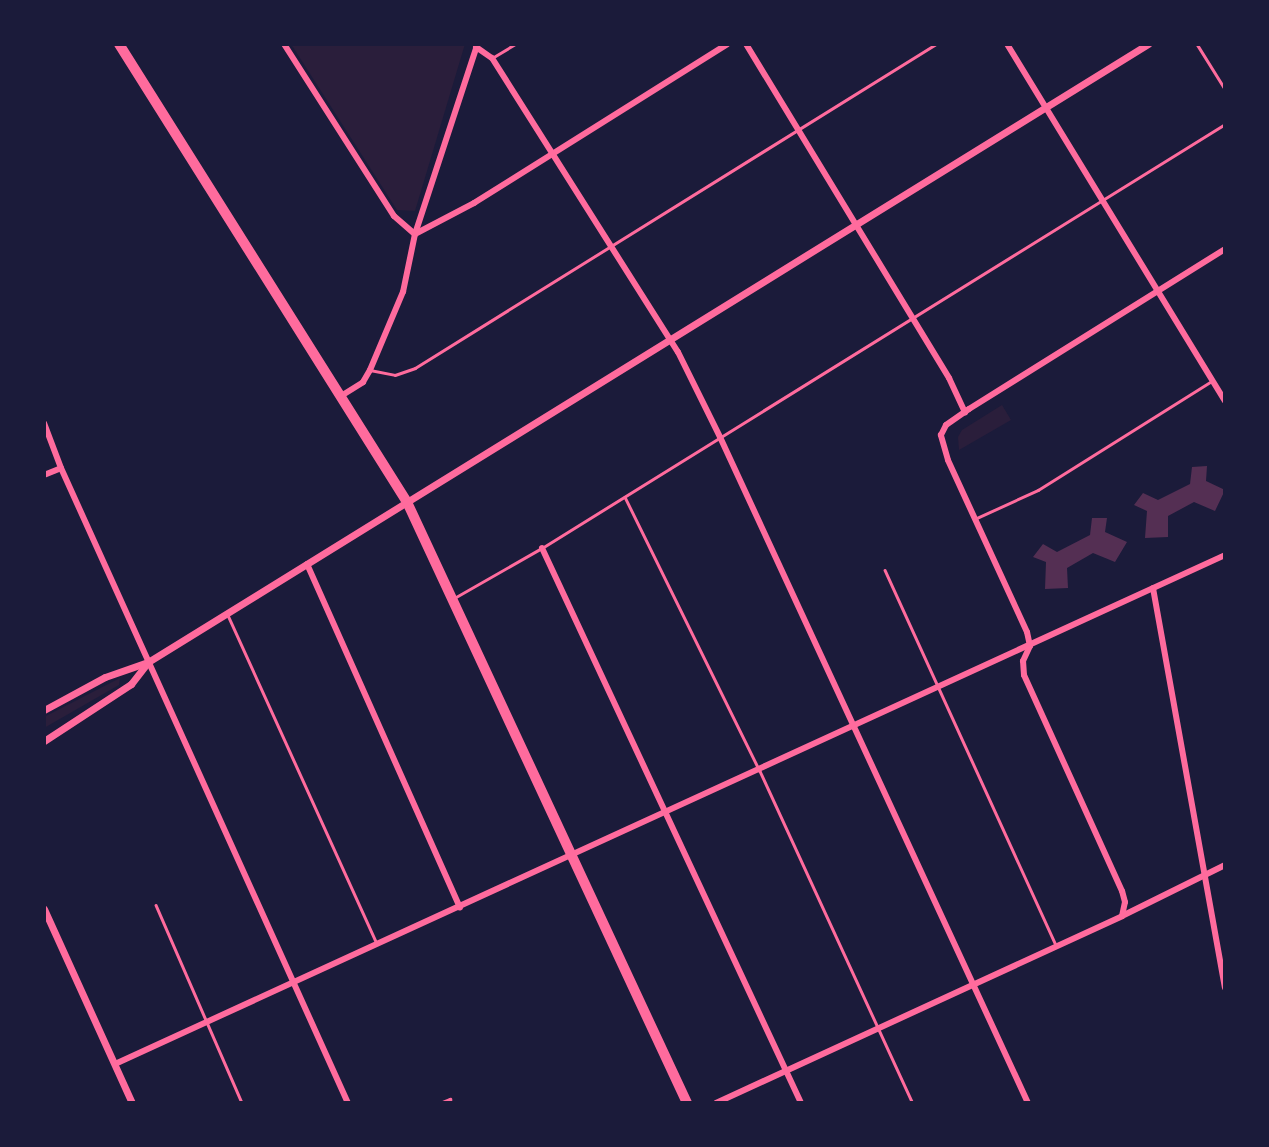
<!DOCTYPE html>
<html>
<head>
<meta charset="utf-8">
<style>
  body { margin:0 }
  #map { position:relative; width:1269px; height:1147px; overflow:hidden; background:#1b1b3a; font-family:"Exo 2",sans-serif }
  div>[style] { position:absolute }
  .green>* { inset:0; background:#2a1e3b }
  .building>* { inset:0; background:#542f53 }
  .service>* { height:2.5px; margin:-1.25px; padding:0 1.25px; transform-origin:1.25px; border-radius:1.25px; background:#ff6b9d }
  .minor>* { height:6px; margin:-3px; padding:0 3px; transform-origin:3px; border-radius:3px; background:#ff6b9d }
  .tertiary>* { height:7px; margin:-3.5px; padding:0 3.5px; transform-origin:3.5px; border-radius:3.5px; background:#ff6b9d }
  .primary>* { height:10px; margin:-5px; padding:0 5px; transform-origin:5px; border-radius:5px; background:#ff6b9d }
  span { translate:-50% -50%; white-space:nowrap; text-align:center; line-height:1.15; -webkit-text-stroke:5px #1b1b3a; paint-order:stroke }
  .frame { position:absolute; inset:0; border:46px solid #1b1b3a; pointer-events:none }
</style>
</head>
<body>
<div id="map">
  <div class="green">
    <div style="clip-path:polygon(291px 44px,465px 44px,415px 211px,397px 210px)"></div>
    <div style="clip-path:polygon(1002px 405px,1011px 420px,959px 450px,958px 437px,962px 430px)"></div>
    <div style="clip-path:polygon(120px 678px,119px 685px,44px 728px,44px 717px)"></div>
  </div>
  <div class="building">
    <div style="clip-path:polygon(1207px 466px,1206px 481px,1225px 490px,1215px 511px,1194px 502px,1168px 516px,1168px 537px,1145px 538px,1147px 511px,1134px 505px,1143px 493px,1158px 500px,1190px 484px,1192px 467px)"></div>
    <div style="clip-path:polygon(1092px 518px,1107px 518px,1105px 532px,1127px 542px,1115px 562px,1093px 553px,1067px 568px,1068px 588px,1045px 589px,1046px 562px,1033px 557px,1043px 544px,1057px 552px,1090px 535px)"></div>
  </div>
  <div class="service">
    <div style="left:1197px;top:44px;width:53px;rotate:58.1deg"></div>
    <div style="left:492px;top:58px;width:27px;rotate:-31deg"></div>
    <div style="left:370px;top:370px;width:25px;rotate:11deg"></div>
    <div style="left:395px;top:375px;width:21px;rotate:-19deg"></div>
    <div style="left:415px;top:368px;width:614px;rotate:-31.88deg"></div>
    <div style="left:625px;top:497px;width:305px;rotate:63.8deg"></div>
    <div style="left:760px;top:771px;width:366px;rotate:65.3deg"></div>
    <div style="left:977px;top:518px;width:67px;rotate:-24.7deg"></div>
    <div style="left:1038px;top:490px;width:205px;rotate:-32.1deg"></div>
    <div style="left:885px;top:570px;width:412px;rotate:65.5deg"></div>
    <div style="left:456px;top:597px;width:99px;rotate:-29.7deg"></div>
    <div style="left:542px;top:548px;width:804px;rotate:-31.83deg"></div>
    <div style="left:227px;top:613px;width:361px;rotate:65.6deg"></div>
    <div style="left:156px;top:905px;width:216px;rotate:66.5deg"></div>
    <div style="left:440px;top:1103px;width:11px;rotate:-22deg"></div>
    <div style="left:450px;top:1099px;width:4px;rotate:63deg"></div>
  </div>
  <div class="minor">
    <div style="left:284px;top:44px;width:204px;rotate:57.4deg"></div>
    <div style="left:394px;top:216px;width:28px;rotate:41deg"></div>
    <div style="left:415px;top:234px;width:67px;rotate:-27.7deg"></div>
    <div style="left:474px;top:203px;width:299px;rotate:-32.1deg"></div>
    <div style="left:746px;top:44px;width:391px;rotate:58.7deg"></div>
    <div style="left:949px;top:378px;width:38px;rotate:65deg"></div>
    <div style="left:1007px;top:44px;width:418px;rotate:58.6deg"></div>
    <div style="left:476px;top:47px;width:19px;rotate:35deg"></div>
    <div style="left:492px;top:58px;width:348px;rotate:57.7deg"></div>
    <div style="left:678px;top:352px;width:95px;rotate:63.7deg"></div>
    <div style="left:720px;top:437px;width:734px;rotate:65.18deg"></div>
    <div style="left:341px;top:396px;width:26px;rotate:-32deg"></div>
    <div style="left:363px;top:382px;width:14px;rotate:-60deg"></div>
    <div style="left:370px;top:370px;width:85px;rotate:-67.1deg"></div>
    <div style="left:403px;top:292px;width:59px;rotate:-78.3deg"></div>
    <div style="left:415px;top:234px;width:199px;rotate:-71.8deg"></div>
    <div style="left:44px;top:423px;width:48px;rotate:69.3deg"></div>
    <div style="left:61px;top:468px;width:697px;rotate:65.68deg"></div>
    <div style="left:44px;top:475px;width:18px;rotate:-22deg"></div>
    <div style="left:542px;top:548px;width:612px;rotate:64.98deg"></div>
    <div style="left:307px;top:564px;width:376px;rotate:66deg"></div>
    <div style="left:1153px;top:588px;width:406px;rotate:79.8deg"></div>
    <div style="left:1122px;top:916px;width:14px;rotate:-78deg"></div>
    <div style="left:1125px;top:902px;width:11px;rotate:-105deg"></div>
    <div style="left:1122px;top:891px;width:237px;rotate:-114.4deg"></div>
    <div style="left:1024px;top:675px;width:14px;rotate:-94deg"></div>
    <div style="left:1023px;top:661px;width:17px;rotate:-65deg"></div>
    <div style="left:1030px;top:646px;width:14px;rotate:-102deg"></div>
    <div style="left:1027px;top:632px;width:189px;rotate:-114.7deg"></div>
    <div style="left:948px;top:460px;width:26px;rotate:-106deg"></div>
    <div style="left:941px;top:435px;width:11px;rotate:-63deg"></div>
    <div style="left:946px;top:425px;width:28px;rotate:-35deg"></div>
    <div style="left:969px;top:409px;width:302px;rotate:-32deg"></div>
    <div style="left:115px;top:1064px;width:1221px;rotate:-24.63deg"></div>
    <div style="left:716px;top:1103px;width:447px;rotate:-24.7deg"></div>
    <div style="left:1122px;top:916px;width:115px;rotate:-26.3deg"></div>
  </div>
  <div class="tertiary">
    <div style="left:44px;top:710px;width:69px;rotate:-28.4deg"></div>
    <div style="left:105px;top:677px;width:46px;rotate:-19.2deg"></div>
    <div style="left:148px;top:662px;width:1176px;rotate:-31.72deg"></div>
    <div style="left:44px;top:741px;width:104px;rotate:-33.2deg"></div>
    <div style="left:131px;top:684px;width:28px;rotate:-52deg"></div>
    <div style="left:44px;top:909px;width:213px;rotate:65.6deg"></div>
  </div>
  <div class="primary">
    <div style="left:119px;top:44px;width:541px;rotate:57.84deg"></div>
    <div style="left:407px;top:502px;width:663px;rotate:65.02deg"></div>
  </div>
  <div class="frame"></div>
</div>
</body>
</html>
